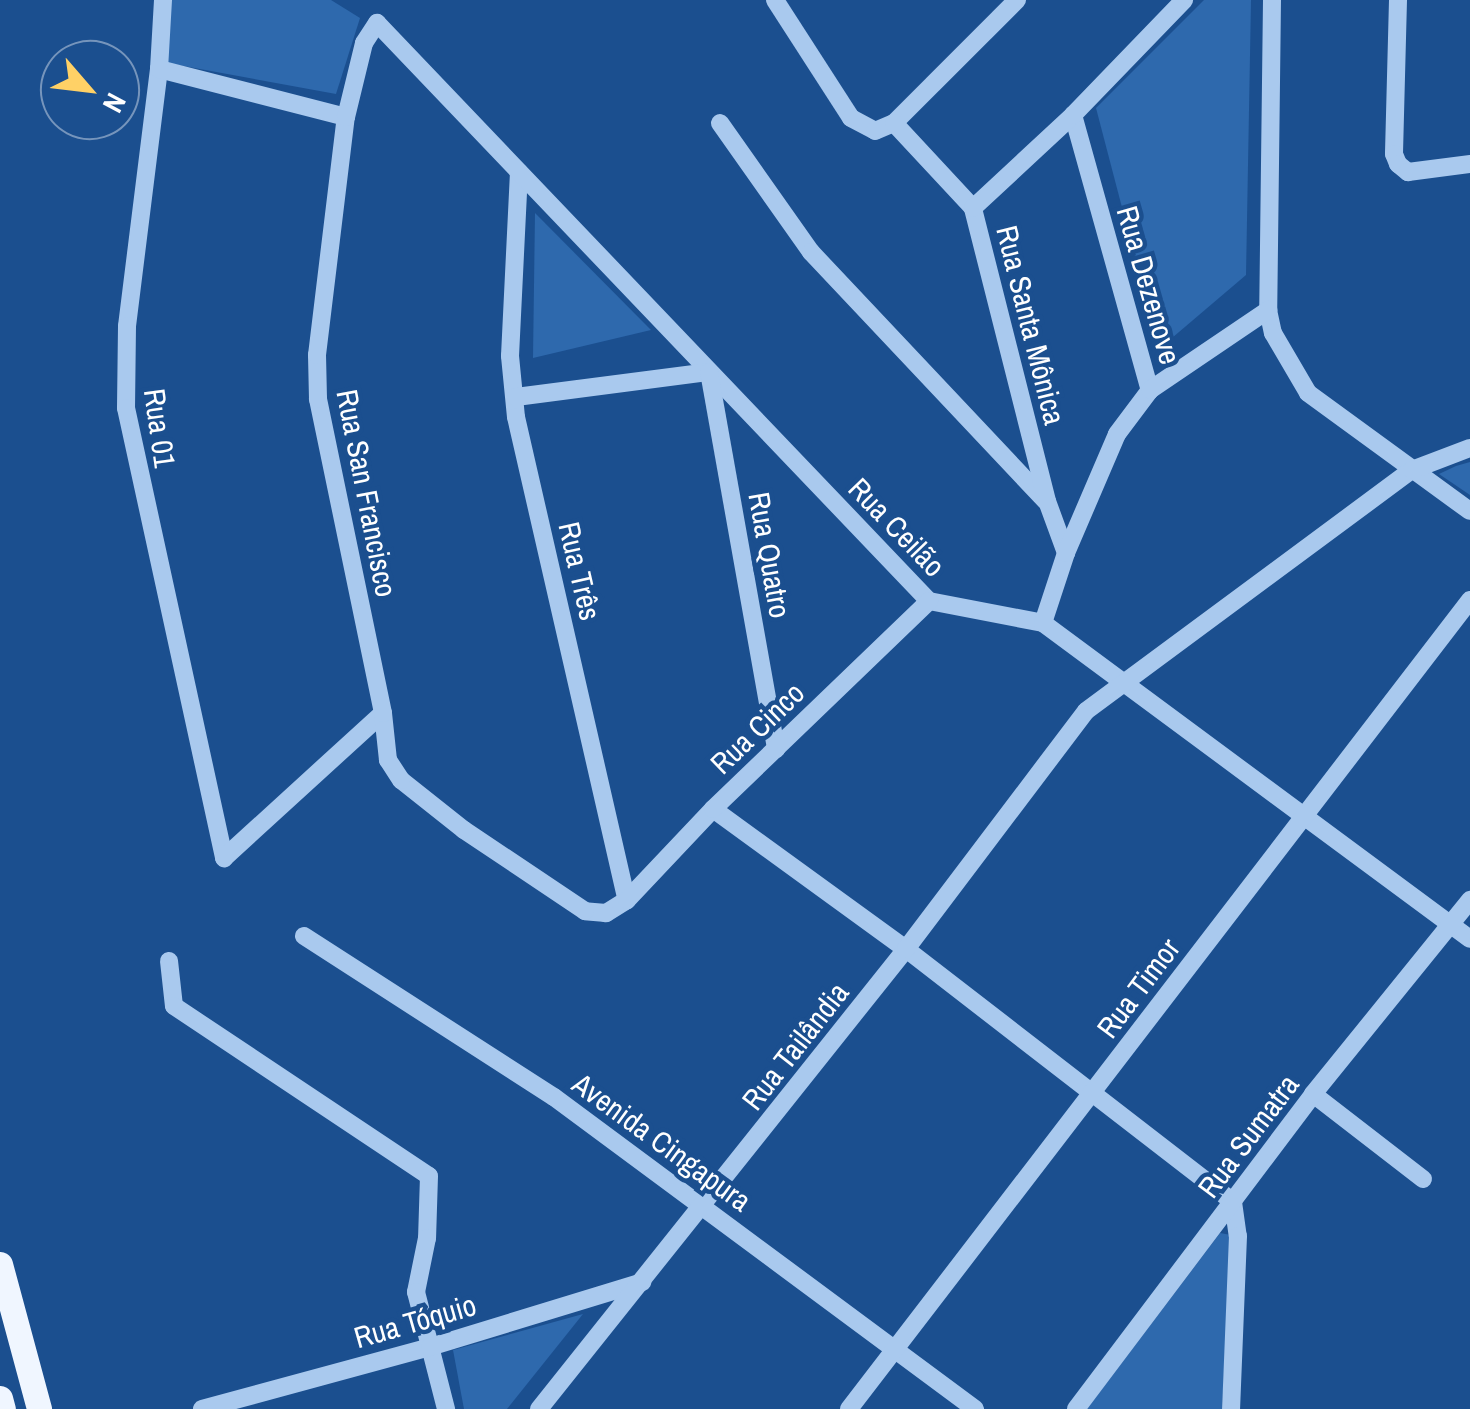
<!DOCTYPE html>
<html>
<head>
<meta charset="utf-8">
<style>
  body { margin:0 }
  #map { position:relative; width:1470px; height:1409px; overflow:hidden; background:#1b4f8f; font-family:"Archivo Narrow",sans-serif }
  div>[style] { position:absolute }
  .green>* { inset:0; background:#2e69ad }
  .minor>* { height:18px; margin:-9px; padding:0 9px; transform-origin:9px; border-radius:9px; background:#a9c9ee }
  .major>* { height:25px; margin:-12.5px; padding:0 12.5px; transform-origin:12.5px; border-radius:12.5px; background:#f0f6ff }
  span { translate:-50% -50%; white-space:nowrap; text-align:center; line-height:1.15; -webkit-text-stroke:9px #1b4f8f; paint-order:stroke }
  .street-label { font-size:30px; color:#fff }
  .north { position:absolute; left:40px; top:40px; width:100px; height:100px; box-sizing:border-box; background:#1b4f8f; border:2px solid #7695bc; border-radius:50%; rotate:118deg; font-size:28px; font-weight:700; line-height:40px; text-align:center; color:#fff }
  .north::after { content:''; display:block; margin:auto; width:35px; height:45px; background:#ffd166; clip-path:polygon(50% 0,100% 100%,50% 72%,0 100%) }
</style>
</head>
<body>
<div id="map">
  <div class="green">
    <div style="clip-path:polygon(167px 0,331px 0,360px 18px,336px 94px,167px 63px)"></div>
    <div style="clip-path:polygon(1204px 0,1251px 0,1246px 275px,1159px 349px,1096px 108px)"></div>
    <div style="clip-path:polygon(535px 213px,651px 330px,533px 358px)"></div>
    <div style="clip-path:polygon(1470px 462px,1470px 495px,1439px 474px,1456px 466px)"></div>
    <div style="clip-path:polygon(1220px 1233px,1231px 1235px,1222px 1409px,1087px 1409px)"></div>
    <div style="clip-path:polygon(583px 1314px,507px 1409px,464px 1409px,453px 1350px)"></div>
  </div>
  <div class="minor">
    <div style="left:163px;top:0;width:69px;rotate:93.3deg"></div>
    <div style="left:159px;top:69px;width:259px;rotate:97.1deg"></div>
    <div style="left:127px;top:326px;width:82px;rotate:90.7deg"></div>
    <div style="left:126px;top:408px;width:461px;rotate:77.7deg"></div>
    <div style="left:224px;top:858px;width:215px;rotate:-42.4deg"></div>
    <div style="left:775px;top:0;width:140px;rotate:57.2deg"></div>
    <div style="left:851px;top:118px;width:27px;rotate:28deg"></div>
    <div style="left:875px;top:131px;width:21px;rotate:-23deg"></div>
    <div style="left:894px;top:123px;width:174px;rotate:-45deg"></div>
    <div style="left:1272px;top:0;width:310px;rotate:90.7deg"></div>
    <div style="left:1268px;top:310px;width:24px;rotate:78deg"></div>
    <div style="left:1273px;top:333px;width:69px;rotate:59.7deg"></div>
    <div style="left:1308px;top:393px;width:200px;rotate:36.1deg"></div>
    <div style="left:1398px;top:0;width:154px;rotate:91.5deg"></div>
    <div style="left:1394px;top:154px;width:11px;rotate:68deg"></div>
    <div style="left:1398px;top:164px;width:13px;rotate:39deg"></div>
    <div style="left:1408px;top:172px;width:63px;rotate:-7.4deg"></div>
    <div style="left:159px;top:69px;width:193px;rotate:14.4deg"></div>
    <div style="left:1073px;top:115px;width:286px;rotate:74.4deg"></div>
    <div style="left:720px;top:123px;width:158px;rotate:54.8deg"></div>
    <div style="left:811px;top:252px;width:342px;rotate:46.7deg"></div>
    <div style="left:894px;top:123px;width:116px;rotate:47.1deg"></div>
    <div style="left:519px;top:172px;width:184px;rotate:92.8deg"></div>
    <div style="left:510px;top:356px;width:61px;rotate:84.4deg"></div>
    <div style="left:516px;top:417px;width:496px;rotate:77.1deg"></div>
    <div style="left:627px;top:900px;width:25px;rotate:148deg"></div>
    <div style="left:606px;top:913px;width:21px;rotate:-175deg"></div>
    <div style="left:585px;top:911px;width:146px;rotate:-146.2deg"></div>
    <div style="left:464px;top:830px;width:80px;rotate:-141.6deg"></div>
    <div style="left:401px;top:780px;width:24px;rotate:-123deg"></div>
    <div style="left:388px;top:760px;width:47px;rotate:-96.1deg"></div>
    <div style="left:383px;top:713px;width:321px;rotate:-101.7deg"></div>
    <div style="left:318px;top:399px;width:44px;rotate:-91.3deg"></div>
    <div style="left:317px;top:355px;width:240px;rotate:-83.1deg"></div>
    <div style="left:346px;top:117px;width:76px;rotate:-76.3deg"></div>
    <div style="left:364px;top:43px;width:24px;rotate:-57deg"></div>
    <div style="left:377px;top:23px;width:799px;rotate:46.32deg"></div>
    <div style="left:929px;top:601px;width:116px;rotate:10.9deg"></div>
    <div style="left:1043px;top:623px;width:531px;rotate:36.5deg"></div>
    <div style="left:516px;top:397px;width:195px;rotate:-7.4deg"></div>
    <div style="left:709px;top:372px;width:383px;rotate:79.9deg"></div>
    <div style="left:1066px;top:553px;width:55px;rotate:-110.1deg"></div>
    <div style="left:1047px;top:501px;width:302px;rotate:-104.2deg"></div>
    <div style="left:973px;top:208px;width:137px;rotate:-42.9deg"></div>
    <div style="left:1073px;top:115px;width:160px;rotate:-46deg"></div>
    <div style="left:1043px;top:623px;width:74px;rotate:-71.8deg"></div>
    <div style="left:1066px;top:553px;width:129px;rotate:-66.8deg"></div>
    <div style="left:1117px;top:434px;width:55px;rotate:-53.1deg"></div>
    <div style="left:1150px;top:390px;width:143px;rotate:-34.1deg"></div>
    <div style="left:713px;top:809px;width:238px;rotate:36deg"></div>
    <div style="left:906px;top:949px;width:413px;rotate:37.7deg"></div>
    <div style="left:1233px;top:1202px;width:34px;rotate:82deg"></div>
    <div style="left:1238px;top:1236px;width:173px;rotate:92.3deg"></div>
    <div style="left:627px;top:900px;width:125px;rotate:-46.6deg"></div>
    <div style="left:713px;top:809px;width:300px;rotate:-43.9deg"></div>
    <div style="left:304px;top:936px;width:297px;rotate:32.8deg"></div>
    <div style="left:554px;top:1097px;width:524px;rotate:36.54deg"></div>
    <div style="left:169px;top:961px;width:45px;rotate:83.7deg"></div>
    <div style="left:174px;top:1006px;width:306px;rotate:33.7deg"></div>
    <div style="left:429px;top:1176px;width:62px;rotate:91.8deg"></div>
    <div style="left:427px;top:1238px;width:55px;rotate:101.5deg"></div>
    <div style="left:416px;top:1292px;width:121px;rotate:75.6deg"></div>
    <div style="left:1313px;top:1094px;width:139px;rotate:37.7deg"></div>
    <div style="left:202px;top:1409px;width:236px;rotate:-15.2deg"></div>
    <div style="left:430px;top:1347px;width:222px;rotate:-17deg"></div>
    <div style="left:539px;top:1409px;width:588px;rotate:-51.42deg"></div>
    <div style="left:906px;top:949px;width:298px;rotate:-52.9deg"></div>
    <div style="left:1086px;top:711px;width:405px;rotate:-36.5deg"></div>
    <div style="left:1412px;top:470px;width:62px;rotate:-20.8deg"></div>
    <div style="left:849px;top:1409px;width:1020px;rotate:-52.49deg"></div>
    <div style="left:1076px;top:1409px;width:394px;rotate:-53deg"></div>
    <div style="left:1313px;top:1094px;width:250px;rotate:-51deg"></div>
  </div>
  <div class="major">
    <div style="left:0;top:1264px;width:150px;rotate:74.9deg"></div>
    <div style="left:0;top:1398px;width:11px;rotate:75deg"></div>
  </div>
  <div class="street-label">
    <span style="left:1149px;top:285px;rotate:74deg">Rua Dezenove</span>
    <span style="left:1031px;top:325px;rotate:76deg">Rua Santa Mônica</span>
    <span style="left:160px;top:428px;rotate:82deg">Rua 01</span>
    <span style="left:367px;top:493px;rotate:79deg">Rua San Francisco</span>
    <span style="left:897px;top:527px;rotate:46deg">Rua Ceilão</span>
    <span style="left:770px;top:555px;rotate:80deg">Rua Quatro</span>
    <span style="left:580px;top:571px;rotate:77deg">Rua Três</span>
    <span style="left:757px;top:728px;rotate:-44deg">Rua Cinco</span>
    <span style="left:1138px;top:988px;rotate:-53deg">Rua Timor</span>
    <span style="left:795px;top:1046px;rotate:-52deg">Rua Tailândia</span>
    <span style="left:1248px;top:1136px;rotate:-53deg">Rua Sumatra</span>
    <span style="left:662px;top:1142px;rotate:36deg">Avenida Cingapura</span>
    <span style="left:415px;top:1321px;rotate:-16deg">Rua Tóquio</span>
  </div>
  <div class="north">N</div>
</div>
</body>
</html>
